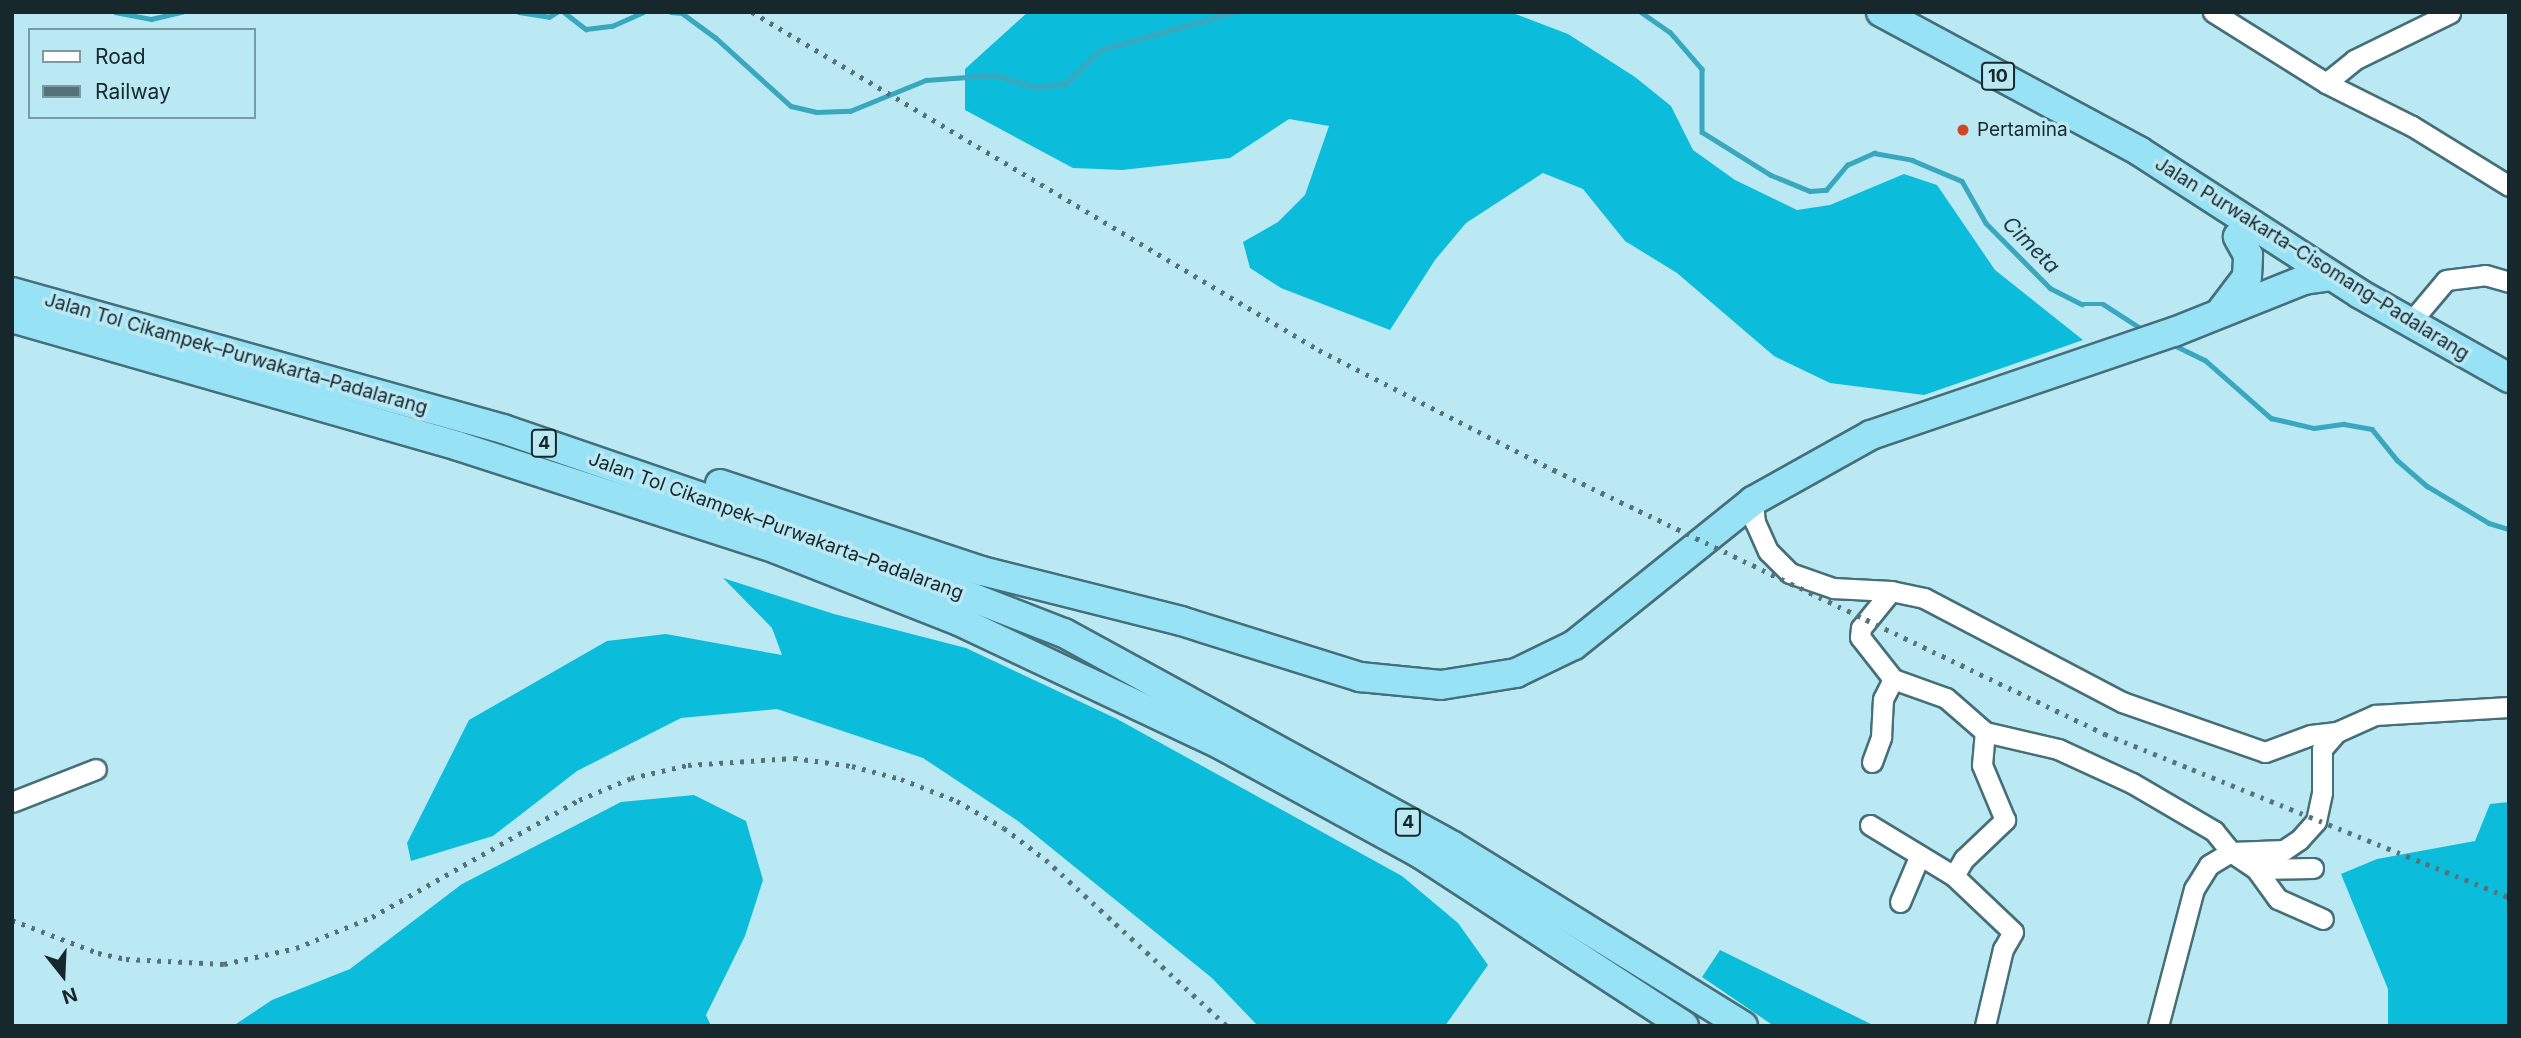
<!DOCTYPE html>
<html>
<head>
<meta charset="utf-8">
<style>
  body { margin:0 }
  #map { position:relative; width:2521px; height:1038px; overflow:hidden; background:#bae8f3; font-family:Inter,sans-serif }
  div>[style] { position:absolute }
  .forest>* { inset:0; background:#0bbddb }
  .stream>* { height:4.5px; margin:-2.25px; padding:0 2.25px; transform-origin:2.25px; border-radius:2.25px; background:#39a8bf }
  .roads { filter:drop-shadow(2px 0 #456f79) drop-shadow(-2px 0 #456f79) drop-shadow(0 2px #456f79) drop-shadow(0 -2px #456f79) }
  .minor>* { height:19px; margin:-9.5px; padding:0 9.5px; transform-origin:9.5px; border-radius:9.5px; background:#fff }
  .highway>* { height:28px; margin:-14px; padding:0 14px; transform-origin:14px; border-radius:14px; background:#97e2f5 }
  .rail>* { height:4.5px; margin-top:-2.25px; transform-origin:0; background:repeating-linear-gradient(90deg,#567279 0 3.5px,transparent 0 10.5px) }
  .dots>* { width:19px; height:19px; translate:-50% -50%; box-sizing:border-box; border:4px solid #bae8f3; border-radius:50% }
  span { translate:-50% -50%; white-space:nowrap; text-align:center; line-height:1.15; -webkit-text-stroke:7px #bae8f3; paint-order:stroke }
  .shield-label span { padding:2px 5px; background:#bae8f3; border:2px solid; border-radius:5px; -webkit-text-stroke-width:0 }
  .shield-label { font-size:18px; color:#17282d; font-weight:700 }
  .poi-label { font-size:19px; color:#17282d }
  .left { translate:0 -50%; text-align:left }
  .street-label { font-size:19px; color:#17282d }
  .water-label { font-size:21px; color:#223a40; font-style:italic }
  .frame { position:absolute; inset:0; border:14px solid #17282d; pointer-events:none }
  .legend { position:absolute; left:28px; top:28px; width:228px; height:91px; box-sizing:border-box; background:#bae8f3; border:2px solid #799ba4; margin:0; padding:9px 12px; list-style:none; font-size:21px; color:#17282d }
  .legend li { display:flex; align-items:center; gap:14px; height:35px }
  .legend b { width:35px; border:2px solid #799ba4 }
  .north { position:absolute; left:28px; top:940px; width:70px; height:70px; -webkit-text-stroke:5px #bae8f3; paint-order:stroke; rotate:162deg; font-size:19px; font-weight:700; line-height:28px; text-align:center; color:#17282d }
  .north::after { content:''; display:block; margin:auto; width:24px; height:32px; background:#17282d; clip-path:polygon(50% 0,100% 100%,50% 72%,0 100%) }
</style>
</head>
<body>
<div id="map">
  <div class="forest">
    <div style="clip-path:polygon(1028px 12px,1510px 12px,1568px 34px,1635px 77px,1671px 106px,1693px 150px,1735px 180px,1797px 210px,1830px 205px,1904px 174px,1937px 185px,1995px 270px,2083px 340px,1924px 395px,1830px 383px,1774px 356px,1677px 273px,1625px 241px,1583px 189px,1543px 173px,1466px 223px,1435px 260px,1390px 330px,1281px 288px,1250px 268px,1243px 242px,1278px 222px,1305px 195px,1329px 126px,1289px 119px,1230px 158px,1122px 170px,1073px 168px,965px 110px,965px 69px)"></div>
    <div style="clip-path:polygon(723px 578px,834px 614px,966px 648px,1117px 719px,1402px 876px,1458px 923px,1488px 965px,1445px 1026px,1258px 1026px,1212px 978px,1018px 821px,923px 758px,777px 709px,681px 718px,577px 771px,493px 836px,411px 861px,407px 843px,469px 720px,607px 641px,666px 634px,782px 655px,772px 628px)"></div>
    <div style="clip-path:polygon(694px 795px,746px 821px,763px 880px,745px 936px,706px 1015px,711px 1026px,233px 1026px,272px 1000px,350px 969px,462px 884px,621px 802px)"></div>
    <div style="clip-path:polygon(2509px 802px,2509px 1026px,2388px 1026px,2388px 989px,2341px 874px,2377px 859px,2475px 841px,2490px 804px)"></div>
    <div style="clip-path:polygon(1720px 950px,1875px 1026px,1774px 1026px,1702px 977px)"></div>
  </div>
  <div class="stream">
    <div style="left:115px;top:12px;width:37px;rotate:11deg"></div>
    <div style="left:151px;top:19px;width:32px;rotate:-13deg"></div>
    <div style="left:519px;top:12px;width:30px;rotate:9deg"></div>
    <div style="left:549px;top:17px;width:9px;rotate:-32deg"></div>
    <div style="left:564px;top:12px;width:28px;rotate:38deg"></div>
    <div style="left:586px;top:29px;width:26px;rotate:-7deg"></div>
    <div style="left:612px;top:26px;width:34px;rotate:-24deg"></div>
    <div style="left:671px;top:12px;width:11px;rotate:5deg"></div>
    <div style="left:682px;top:13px;width:42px;rotate:36.3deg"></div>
    <div style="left:716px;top:38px;width:101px;rotate:42.2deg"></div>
    <div style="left:791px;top:106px;width:26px;rotate:13deg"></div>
    <div style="left:816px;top:112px;width:34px;rotate:-2deg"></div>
    <div style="left:850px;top:111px;width:82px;rotate:-22.2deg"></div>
    <div style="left:926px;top:80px;width:69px;rotate:-4.1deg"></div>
    <div style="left:995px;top:75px;width:42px;rotate:16.7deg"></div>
    <div style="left:1035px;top:87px;width:30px;rotate:-6deg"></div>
    <div style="left:1065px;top:84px;width:49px;rotate:-44.2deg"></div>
    <div style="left:1100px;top:50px;width:139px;rotate:-15.8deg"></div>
    <div style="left:1641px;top:12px;width:35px;rotate:35deg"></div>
    <div style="left:1670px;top:32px;width:49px;rotate:49.1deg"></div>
    <div style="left:1702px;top:69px;width:63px;rotate:90deg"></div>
    <div style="left:1702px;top:132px;width:81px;rotate:31.9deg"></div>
    <div style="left:1771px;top:175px;width:42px;rotate:22.3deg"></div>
    <div style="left:1810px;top:191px;width:16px;rotate:-4deg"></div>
    <div style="left:1826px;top:190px;width:33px;rotate:-50deg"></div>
    <div style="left:1847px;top:165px;width:30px;rotate:-24deg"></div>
    <div style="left:1874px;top:153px;width:39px;rotate:10deg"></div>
    <div style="left:1912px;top:160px;width:54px;rotate:22.8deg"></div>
    <div style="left:1962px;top:181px;width:48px;rotate:60.3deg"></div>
    <div style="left:1986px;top:223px;width:91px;rotate:45.4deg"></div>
    <div style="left:2050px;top:288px;width:36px;rotate:27deg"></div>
    <div style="left:2082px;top:304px;width:21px"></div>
    <div style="left:2103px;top:304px;width:50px;rotate:32.7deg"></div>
    <div style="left:2172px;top:344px;width:37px;rotate:26deg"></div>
    <div style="left:2205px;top:360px;width:88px;rotate:41.3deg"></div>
    <div style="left:2271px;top:418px;width:44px;rotate:13.1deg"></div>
    <div style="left:2314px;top:428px;width:30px;rotate:-8deg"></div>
    <div style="left:2344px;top:424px;width:28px;rotate:10deg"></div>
    <div style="left:2372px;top:429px;width:40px;rotate:51deg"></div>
    <div style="left:2397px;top:460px;width:40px;rotate:41deg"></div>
    <div style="left:2427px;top:486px;width:72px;rotate:30.8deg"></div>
    <div style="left:2489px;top:523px;width:21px;rotate:17deg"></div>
  </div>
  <div class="roads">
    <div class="minor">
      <div style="left:2213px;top:12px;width:133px;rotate:32.1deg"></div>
      <div style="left:2326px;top:83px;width:96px;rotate:26.6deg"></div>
      <div style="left:2412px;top:126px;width:114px;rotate:31.7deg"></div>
      <div style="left:2326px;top:83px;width:36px;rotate:-39deg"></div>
      <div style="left:2354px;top:60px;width:107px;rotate:-26.1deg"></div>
      <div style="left:2409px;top:324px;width:57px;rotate:-49.9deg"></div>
      <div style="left:2446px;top:280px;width:39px;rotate:-7deg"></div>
      <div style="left:2485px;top:275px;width:25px;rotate:16deg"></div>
      <div style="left:1753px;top:501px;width:21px;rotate:85deg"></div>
      <div style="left:1755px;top:522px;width:32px;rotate:66deg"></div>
      <div style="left:1768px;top:551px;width:31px;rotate:45deg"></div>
      <div style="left:1790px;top:573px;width:46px;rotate:19.2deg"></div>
      <div style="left:1833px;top:588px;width:58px;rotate:3deg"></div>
      <div style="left:1891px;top:591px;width:34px;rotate:12deg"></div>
      <div style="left:1924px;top:598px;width:224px;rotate:27.7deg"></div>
      <div style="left:2122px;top:702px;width:151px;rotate:19.3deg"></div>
      <div style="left:2265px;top:752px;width:49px;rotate:-20.3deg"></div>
      <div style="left:2311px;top:735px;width:26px;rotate:-7deg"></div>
      <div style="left:1891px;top:591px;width:48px;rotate:129deg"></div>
      <div style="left:1861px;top:628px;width:9px;rotate:96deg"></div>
      <div style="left:1860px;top:637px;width:53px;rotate:51.8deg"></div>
      <div style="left:1893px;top:679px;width:56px;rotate:19.7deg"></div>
      <div style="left:1946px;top:698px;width:52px;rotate:41.1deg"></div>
      <div style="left:1872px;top:762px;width:27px;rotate:-70deg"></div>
      <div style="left:1881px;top:737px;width:38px;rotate:-87deg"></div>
      <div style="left:1883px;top:699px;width:22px;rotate:-63deg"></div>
      <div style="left:12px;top:802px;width:90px;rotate:-21.4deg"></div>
      <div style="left:1870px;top:825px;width:98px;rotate:31.3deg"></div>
      <div style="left:1954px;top:876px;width:81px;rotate:43.5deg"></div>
      <div style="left:2013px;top:932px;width:20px;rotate:120deg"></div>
      <div style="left:2003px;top:949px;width:79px;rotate:103.2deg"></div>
      <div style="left:2256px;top:869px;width:37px;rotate:54deg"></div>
      <div style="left:2278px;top:899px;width:49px;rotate:24deg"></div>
      <div style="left:1954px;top:876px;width:20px;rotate:-60deg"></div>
      <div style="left:1964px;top:859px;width:57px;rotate:-43.6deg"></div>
      <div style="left:2005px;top:820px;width:60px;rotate:-112.7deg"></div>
      <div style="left:1982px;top:765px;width:33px;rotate:-85deg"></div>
      <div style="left:1985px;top:732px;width:75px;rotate:13.1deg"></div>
      <div style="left:2058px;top:749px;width:81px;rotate:24.7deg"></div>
      <div style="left:2132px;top:783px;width:95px;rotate:30.3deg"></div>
      <div style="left:2214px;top:831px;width:27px;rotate:51deg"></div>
      <div style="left:2231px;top:852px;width:30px;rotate:34deg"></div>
      <div style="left:2256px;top:869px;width:57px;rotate:-1deg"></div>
      <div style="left:1900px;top:902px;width:49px;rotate:-67.1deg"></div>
      <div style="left:2158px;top:1026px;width:142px;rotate:-75.3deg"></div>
      <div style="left:2194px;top:889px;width:28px;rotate:-58deg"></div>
      <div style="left:2209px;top:865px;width:26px;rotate:-31deg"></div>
      <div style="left:2231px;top:852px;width:53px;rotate:-2.2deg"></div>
      <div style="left:2284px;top:850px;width:18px;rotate:-34deg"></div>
      <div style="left:2299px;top:840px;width:25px;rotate:-48deg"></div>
      <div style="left:2316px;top:821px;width:30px;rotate:-78deg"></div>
      <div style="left:2322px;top:792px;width:43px;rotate:-90deg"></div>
      <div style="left:2322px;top:749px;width:23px;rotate:-49deg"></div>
      <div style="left:2337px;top:732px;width:42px;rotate:-24.1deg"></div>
      <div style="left:2375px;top:715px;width:134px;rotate:-3.4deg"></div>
    </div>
    <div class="highway">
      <div style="left:1881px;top:12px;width:293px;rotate:28.3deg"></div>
      <div style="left:2139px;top:151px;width:263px;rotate:32.9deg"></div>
      <div style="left:2360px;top:294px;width:171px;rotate:29.4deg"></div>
      <div style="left:12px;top:292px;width:510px;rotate:15.59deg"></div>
      <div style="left:503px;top:429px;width:327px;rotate:18.9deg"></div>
      <div style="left:812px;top:535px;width:270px;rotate:21.3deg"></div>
      <div style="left:1064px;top:633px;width:443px;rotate:28.7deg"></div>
      <div style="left:1453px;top:846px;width:341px;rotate:31.8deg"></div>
      <div style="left:2222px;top:310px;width:41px;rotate:-52.9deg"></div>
      <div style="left:2247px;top:277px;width:22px;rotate:-87deg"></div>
      <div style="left:2248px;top:255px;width:21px;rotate:-119deg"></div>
      <div style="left:12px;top:318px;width:464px;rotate:16deg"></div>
      <div style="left:458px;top:446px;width:334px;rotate:17.9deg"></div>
      <div style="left:776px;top:549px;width:197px;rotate:21.5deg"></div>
      <div style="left:959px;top:621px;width:290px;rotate:25.3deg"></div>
      <div style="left:1221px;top:745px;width:226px;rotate:28.6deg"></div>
      <div style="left:1419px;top:853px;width:316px;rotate:33.1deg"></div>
      <div style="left:720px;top:484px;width:276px;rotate:18.4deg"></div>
      <div style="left:982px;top:571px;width:205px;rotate:14.1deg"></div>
      <div style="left:1181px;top:621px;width:188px;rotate:17.4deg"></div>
      <div style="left:1360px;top:677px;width:81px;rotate:5.6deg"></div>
      <div style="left:1441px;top:685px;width:76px;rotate:-9.1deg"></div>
      <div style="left:1516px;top:673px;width:64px;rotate:-25.8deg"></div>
      <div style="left:1574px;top:645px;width:230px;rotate:-38.8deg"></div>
      <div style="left:1753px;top:501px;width:135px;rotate:-29.2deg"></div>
      <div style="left:1871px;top:435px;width:320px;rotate:-18.8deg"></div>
      <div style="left:2174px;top:332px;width:140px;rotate:-21.8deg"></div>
      <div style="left:2304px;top:280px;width:27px;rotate:-8deg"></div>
    </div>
  </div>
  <div class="rail">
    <div style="left:752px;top:12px;width:660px;rotate:30.8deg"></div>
    <div style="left:1319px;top:350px;width:264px;rotate:27.1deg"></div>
    <div style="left:1554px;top:470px;width:611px;rotate:25.6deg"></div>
    <div style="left:2105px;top:734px;width:436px;rotate:22deg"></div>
    <div style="left:12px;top:920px;width:92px;rotate:21deg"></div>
    <div style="left:98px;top:953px;width:29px;rotate:12deg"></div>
    <div style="left:126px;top:959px;width:98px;rotate:2.9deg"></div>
    <div style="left:224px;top:964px;width:74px;rotate:-12.5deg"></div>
    <div style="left:296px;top:948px;width:82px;rotate:-22.2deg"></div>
    <div style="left:372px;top:917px;width:238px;rotate:-29.5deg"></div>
    <div style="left:579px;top:800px;width:56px;rotate:-22.9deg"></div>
    <div style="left:631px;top:778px;width:58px;rotate:-12.8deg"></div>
    <div style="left:688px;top:765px;width:106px;rotate:-3.8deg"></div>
    <div style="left:794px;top:758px;width:59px;rotate:7.9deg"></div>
    <div style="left:852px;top:766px;width:51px;rotate:14.9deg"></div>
    <div style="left:901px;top:779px;width:60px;rotate:21.4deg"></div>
    <div style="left:957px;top:801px;width:54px;rotate:29.9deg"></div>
    <div style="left:1004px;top:828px;width:53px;rotate:37.3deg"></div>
    <div style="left:1046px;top:860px;width:246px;rotate:42.5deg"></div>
  </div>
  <div class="dots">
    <div style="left:1963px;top:130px;background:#d04625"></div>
  </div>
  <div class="shield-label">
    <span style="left:1998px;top:76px">10</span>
    <span style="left:544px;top:443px">4</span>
    <span style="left:1408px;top:822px">4</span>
  </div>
  <div class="poi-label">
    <span class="left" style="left:1977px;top:130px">Pertamina</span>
  </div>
  <div class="street-label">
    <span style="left:2312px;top:259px;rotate:32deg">Jalan Purwakarta–Cisomang–Padalarang</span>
    <span style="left:236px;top:354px;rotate:16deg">Jalan Tol Cikampek–Purwakarta–Padalarang</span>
    <span style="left:776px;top:526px;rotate:20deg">Jalan Tol Cikampek–Purwakarta–Padalarang</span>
  </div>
  <div class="water-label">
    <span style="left:2031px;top:245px;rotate:45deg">Cimeta</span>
  </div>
  <div class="frame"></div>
  <ul class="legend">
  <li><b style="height:9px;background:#fff"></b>Road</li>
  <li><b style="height:9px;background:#567279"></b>Railway</li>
  </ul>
  <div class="north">N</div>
</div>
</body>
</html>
